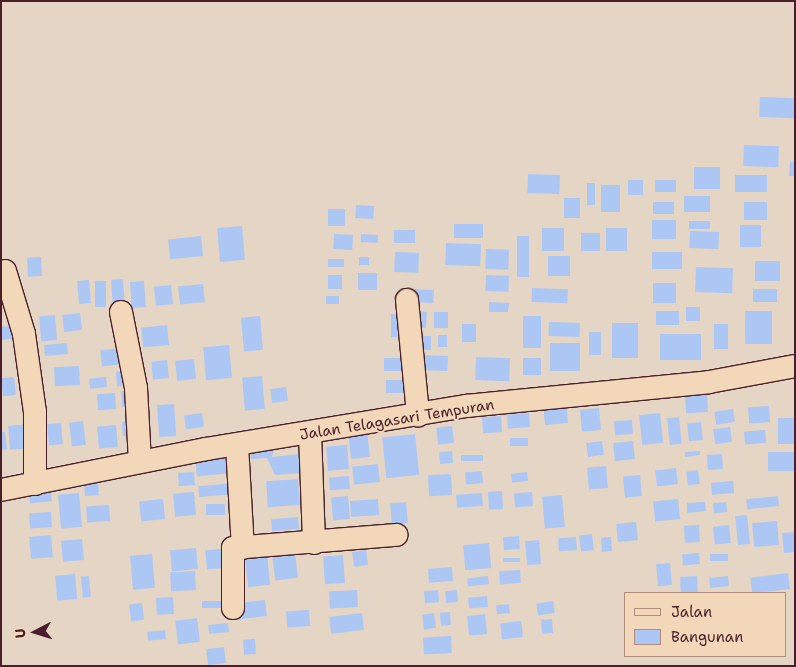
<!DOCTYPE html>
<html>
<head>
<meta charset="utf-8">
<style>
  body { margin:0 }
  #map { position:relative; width:796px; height:667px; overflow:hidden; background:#e4d5c5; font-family:"Shantell Sans",sans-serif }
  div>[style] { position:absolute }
  .building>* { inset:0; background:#adc7f4; transform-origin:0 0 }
  .roads { filter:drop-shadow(1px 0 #4a1f2b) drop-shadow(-1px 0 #4a1f2b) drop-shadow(0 1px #4a1f2b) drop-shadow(0 -1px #4a1f2b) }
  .minor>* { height:22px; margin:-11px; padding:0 11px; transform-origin:11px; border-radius:11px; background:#f2d8b9 }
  span { translate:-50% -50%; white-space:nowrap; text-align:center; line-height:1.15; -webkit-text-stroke:4px #f2d8b9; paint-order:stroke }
  .street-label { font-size:15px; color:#4a1f2b }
  .frame { position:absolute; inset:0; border:2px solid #4a1f2b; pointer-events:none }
  .legend { position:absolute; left:624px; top:592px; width:162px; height:65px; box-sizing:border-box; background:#f2d8b9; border:1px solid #af8e80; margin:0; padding:6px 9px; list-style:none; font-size:15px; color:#4a1f2b }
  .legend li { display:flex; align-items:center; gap:10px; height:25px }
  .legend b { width:25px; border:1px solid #af8e80 }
  .north { position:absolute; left:10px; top:607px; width:50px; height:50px; -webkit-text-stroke:4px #f2d8b9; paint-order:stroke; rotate:265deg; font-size:14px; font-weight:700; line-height:20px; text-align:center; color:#4a1f2b }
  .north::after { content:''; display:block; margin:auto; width:18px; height:22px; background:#4a1f2b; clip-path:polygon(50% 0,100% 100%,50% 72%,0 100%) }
</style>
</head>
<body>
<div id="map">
  <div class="building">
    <div style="left:760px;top:97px;width:35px;height:20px;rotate:2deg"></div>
    <div style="left:744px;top:145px;width:35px;height:21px;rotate:2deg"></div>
    <div style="clip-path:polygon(790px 162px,795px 162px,795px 176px,789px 176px)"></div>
    <div style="left:694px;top:167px;width:26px;height:22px"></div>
    <div style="left:528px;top:174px;width:32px;height:19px;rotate:2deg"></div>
    <div style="left:735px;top:175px;width:32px;height:17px"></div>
    <div style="left:628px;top:180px;width:15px;height:15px"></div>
    <div style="left:655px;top:180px;width:21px;height:12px"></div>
    <div style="left:587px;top:183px;width:8px;height:22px"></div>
    <div style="left:601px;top:185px;width:19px;height:27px"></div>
    <div style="left:684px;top:196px;width:26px;height:16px"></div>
    <div style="left:564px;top:198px;width:16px;height:20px"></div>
    <div style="left:653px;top:202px;width:21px;height:12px"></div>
    <div style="left:744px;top:202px;width:23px;height:18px"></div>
    <div style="left:356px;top:205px;width:18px;height:13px;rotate:3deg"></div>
    <div style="left:328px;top:209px;width:17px;height:17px"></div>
    <div style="left:652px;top:220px;width:24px;height:19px"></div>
    <div style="left:689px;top:221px;width:21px;height:8px"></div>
    <div style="left:454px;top:224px;width:29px;height:14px"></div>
    <div style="left:740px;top:225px;width:21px;height:22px"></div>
    <div style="left:242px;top:226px;width:34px;height:25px;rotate:85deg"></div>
    <div style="left:542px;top:228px;width:22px;height:23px"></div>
    <div style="left:606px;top:228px;width:21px;height:23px"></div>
    <div style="left:394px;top:230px;width:21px;height:13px"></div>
    <div style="left:690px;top:231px;width:29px;height:17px;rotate:2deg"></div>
    <div style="left:581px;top:233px;width:19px;height:18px"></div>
    <div style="left:334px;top:234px;width:19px;height:15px;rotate:3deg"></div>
    <div style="left:361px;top:234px;width:17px;height:8px;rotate:3deg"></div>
    <div style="left:201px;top:236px;width:20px;height:33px;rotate:84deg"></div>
    <div style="left:517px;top:236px;width:12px;height:41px"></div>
    <div style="left:446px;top:243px;width:35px;height:22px;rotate:2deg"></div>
    <div style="left:486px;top:249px;width:23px;height:20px;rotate:2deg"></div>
    <div style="left:395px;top:252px;width:24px;height:20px;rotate:2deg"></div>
    <div style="left:652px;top:252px;width:30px;height:17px"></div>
    <div style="left:548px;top:256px;width:22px;height:20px"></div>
    <div style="left:41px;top:257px;width:19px;height:14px;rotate:87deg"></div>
    <div style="left:359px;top:257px;width:10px;height:8px"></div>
    <div style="left:328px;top:259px;width:16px;height:8px"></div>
    <div style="left:755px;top:261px;width:25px;height:20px"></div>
    <div style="left:696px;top:267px;width:37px;height:25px;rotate:2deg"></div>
    <div style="left:358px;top:273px;width:19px;height:17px"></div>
    <div style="left:328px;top:275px;width:14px;height:14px"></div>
    <div style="left:486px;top:275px;width:23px;height:16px;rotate:2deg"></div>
    <div style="left:123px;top:279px;width:27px;height:12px;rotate:86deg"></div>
    <div style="left:89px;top:280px;width:23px;height:12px;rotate:85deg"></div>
    <div style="left:95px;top:281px;width:11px;height:26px"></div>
    <div style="left:144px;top:281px;width:26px;height:14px;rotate:86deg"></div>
    <div style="left:653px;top:283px;width:23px;height:20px"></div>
    <div style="left:203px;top:284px;width:18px;height:25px;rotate:84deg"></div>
    <div style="left:171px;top:285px;width:19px;height:17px;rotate:84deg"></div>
    <div style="left:532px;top:288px;width:36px;height:14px;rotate:2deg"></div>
    <div style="left:415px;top:289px;width:19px;height:13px;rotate:3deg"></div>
    <div style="left:753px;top:289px;width:24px;height:13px"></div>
    <div style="left:326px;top:296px;width:13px;height:8px"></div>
    <div style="clip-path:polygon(489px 302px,509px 303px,508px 312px,489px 312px)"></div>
    <div style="left:686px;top:307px;width:14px;height:14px"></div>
    <div style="left:413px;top:311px;width:14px;height:16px;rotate:4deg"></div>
    <div style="left:656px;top:311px;width:23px;height:14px"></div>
    <div style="left:745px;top:311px;width:27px;height:33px"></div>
    <div style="left:434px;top:312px;width:14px;height:16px"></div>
    <div style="left:80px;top:313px;width:17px;height:18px;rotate:83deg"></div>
    <div style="left:391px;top:314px;width:6px;height:23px"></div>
    <div style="left:55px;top:315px;width:25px;height:16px;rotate:85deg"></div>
    <div style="left:260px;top:316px;width:34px;height:19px;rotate:85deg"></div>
    <div style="left:523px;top:316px;width:18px;height:32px"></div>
    <div style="left:549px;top:322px;width:31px;height:14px;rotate:2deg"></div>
    <div style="left:612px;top:323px;width:26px;height:35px"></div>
    <div style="left:462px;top:324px;width:14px;height:18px"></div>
    <div style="left:714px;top:324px;width:14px;height:25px"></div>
    <div style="left:167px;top:325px;width:20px;height:26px;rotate:84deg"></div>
    <div style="left:11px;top:326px;width:13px;height:10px;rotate:86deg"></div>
    <div style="left:589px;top:332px;width:12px;height:23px"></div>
    <div style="left:660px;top:334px;width:41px;height:26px"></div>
    <div style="left:438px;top:335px;width:9px;height:12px"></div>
    <div style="left:413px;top:336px;width:18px;height:14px"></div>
    <div style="left:67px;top:343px;width:11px;height:23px;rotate:85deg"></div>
    <div style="left:550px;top:343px;width:30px;height:28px"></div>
    <div style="left:229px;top:345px;width:33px;height:26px;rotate:85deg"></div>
    <div style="left:121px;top:348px;width:16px;height:21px;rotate:83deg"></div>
    <div style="left:421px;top:355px;width:27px;height:15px;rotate:2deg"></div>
    <div style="left:476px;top:357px;width:34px;height:23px;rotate:2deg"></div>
    <div style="left:384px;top:358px;width:21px;height:13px"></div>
    <div style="left:523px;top:358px;width:18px;height:17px"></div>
    <div style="left:194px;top:359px;width:20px;height:19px;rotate:84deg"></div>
    <div style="left:167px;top:360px;width:18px;height:16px;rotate:84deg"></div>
    <div style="left:79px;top:366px;width:19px;height:25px;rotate:87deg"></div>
    <div style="left:130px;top:371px;width:14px;height:14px;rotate:86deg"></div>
    <div style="left:262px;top:376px;width:33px;height:20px;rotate:85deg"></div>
    <div style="left:14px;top:377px;width:18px;height:13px;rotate:84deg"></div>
    <div style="left:106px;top:377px;width:10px;height:17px;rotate:84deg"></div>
    <div style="left:386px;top:380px;width:17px;height:13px"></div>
    <div style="left:286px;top:387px;width:14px;height:16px;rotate:82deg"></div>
    <div style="left:136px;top:390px;width:16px;height:15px;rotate:86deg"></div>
    <div style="left:115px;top:393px;width:16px;height:18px;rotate:86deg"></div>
    <div style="left:707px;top:394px;width:18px;height:22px;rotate:87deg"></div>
    <div style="left:566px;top:400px;width:23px;height:23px;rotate:85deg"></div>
    <div style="left:174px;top:404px;width:32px;height:17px;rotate:86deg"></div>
    <div style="left:769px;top:406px;width:16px;height:21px;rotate:86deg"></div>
    <div style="left:599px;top:408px;width:22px;height:19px;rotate:85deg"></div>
    <div style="left:733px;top:409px;width:13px;height:19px;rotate:81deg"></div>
    <div style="left:202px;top:413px;width:14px;height:18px;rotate:82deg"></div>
    <div style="left:529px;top:413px;width:14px;height:22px;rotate:86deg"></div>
    <div style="left:660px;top:413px;width:30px;height:21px;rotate:84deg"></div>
    <div style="left:501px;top:416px;width:16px;height:19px;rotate:86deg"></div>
    <div style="left:679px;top:417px;width:27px;height:12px;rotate:84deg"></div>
    <div style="left:795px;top:418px;width:26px;height:17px;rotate:90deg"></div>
    <div style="left:632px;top:420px;width:14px;height:18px;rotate:86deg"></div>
    <div style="left:83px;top:421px;width:24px;height:14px;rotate:83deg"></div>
    <div style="left:136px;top:421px;width:14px;height:14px;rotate:86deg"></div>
    <div style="left:701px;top:422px;width:18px;height:14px;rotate:84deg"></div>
    <div style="left:61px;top:423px;width:21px;height:14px;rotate:85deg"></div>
    <div style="left:30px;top:424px;width:24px;height:22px;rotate:85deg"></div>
    <div style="left:116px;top:425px;width:22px;height:19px;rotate:85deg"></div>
    <div style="left:452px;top:426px;width:17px;height:16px;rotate:83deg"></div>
    <div style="left:730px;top:427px;width:15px;height:17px;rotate:82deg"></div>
    <div style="left:765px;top:430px;width:13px;height:21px;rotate:86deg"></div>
    <div style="clip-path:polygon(1px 432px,5px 432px,7px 449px,1px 450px)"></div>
    <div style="left:367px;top:432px;width:25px;height:19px;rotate:83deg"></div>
    <div style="left:415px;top:434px;width:41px;height:33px;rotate:84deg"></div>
    <div style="clip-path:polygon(278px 436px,272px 457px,300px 454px,301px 473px,275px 475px,267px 458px,251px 459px,249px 439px)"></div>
    <div style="left:528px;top:438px;width:8px;height:18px;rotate:90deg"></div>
    <div style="left:602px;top:441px;width:14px;height:16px;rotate:82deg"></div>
    <div style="left:633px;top:441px;width:18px;height:20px;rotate:84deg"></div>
    <div style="left:347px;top:445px;width:24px;height:21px;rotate:85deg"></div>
    <div style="left:452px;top:451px;width:12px;height:13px;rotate:85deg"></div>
    <div style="clip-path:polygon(700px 451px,700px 455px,685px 457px,685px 452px)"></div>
    <div style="left:795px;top:452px;width:19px;height:27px;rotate:90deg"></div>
    <div style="left:722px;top:454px;width:15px;height:15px;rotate:86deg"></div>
    <div style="left:229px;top:455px;width:18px;height:34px;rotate:84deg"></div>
    <div style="left:483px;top:455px;width:6px;height:22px;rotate:90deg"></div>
    <div style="left:378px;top:464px;width:18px;height:26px;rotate:84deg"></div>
    <div style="left:606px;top:466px;width:22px;height:19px;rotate:85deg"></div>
    <div style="left:676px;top:468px;width:16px;height:21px;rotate:83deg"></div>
    <div style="left:698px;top:470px;width:14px;height:12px;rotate:82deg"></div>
    <div style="left:482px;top:471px;width:12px;height:17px;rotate:85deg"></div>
    <div style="left:194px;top:472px;width:13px;height:16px;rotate:86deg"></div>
    <div style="left:527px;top:472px;width:9px;height:16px;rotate:84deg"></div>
    <div style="left:451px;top:474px;width:21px;height:23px;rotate:87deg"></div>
    <div style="left:640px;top:475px;width:21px;height:17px;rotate:85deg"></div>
    <div style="left:349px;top:476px;width:13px;height:20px;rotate:86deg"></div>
    <div style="left:298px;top:479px;width:26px;height:32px;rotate:86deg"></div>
    <div style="left:98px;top:481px;width:14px;height:14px;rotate:86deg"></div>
    <div style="left:733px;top:481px;width:12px;height:22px;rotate:85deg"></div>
    <div style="left:234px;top:483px;width:11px;height:36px;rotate:85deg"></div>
    <div style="left:50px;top:485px;width:16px;height:22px;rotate:83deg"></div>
    <div style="left:502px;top:491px;width:18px;height:14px;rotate:87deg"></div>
    <div style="left:194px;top:492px;width:23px;height:21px;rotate:85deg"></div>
    <div style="left:532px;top:492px;width:14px;height:18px;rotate:86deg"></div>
    <div style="left:79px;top:493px;width:34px;height:21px;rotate:85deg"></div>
    <div style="left:482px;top:493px;width:13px;height:26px;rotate:86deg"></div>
    <div style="left:562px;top:495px;width:32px;height:20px;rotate:85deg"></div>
    <div style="left:348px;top:496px;width:23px;height:17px;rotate:85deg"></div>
    <div style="left:778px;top:496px;width:10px;height:32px;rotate:84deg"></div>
    <div style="left:163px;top:499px;width:20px;height:24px;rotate:84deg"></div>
    <div style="left:378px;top:499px;width:16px;height:28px;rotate:86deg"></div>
    <div style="left:678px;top:499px;width:20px;height:25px;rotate:84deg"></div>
    <div style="left:406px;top:502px;width:21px;height:16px;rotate:85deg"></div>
    <div style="clip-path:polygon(705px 502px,706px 511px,687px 513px,687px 503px)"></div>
    <div style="left:726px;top:502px;width:10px;height:13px;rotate:84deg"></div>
    <div style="left:225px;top:504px;width:11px;height:19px;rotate:90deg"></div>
    <div style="left:109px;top:505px;width:16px;height:23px;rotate:86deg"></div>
    <div style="left:51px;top:512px;width:15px;height:22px;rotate:86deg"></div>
    <div style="left:747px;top:515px;width:29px;height:12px;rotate:84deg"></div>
    <div style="left:298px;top:517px;width:12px;height:27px;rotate:85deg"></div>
    <div style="left:777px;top:521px;width:24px;height:25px;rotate:85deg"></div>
    <div style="left:636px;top:522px;width:18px;height:20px;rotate:84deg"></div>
    <div style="left:699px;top:525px;width:17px;height:15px;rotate:87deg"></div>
    <div style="left:729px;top:525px;width:18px;height:16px;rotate:84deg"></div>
    <div style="clip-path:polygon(795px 532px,795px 552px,784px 553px,782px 533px)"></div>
    <div style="left:592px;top:534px;width:16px;height:13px;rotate:83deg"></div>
    <div style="left:51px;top:535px;width:22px;height:22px;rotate:85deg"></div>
    <div style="left:519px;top:536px;width:13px;height:16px;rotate:86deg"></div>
    <div style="left:576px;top:537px;width:13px;height:18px;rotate:86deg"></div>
    <div style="left:611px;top:537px;width:14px;height:10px;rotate:86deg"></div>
    <div style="left:82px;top:539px;width:21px;height:21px;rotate:85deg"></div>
    <div style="left:539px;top:540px;width:24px;height:14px;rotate:85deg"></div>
    <div style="left:489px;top:543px;width:25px;height:26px;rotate:85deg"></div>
    <div style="left:196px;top:548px;width:21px;height:26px;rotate:85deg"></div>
    <div style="left:230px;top:548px;width:19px;height:25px;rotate:84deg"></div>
    <div style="left:366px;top:550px;width:15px;height:14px;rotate:82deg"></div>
    <div style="left:295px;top:553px;width:25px;height:23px;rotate:83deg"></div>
    <div style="left:699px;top:553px;width:11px;height:17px;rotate:85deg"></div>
    <div style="left:152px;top:554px;width:34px;height:22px;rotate:85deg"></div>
    <div style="left:728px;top:554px;width:7px;height:18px;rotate:90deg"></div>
    <div style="left:267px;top:555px;width:30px;height:22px;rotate:84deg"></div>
    <div style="left:343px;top:555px;width:28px;height:20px;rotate:86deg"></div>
    <div style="left:520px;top:558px;width:4px;height:17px;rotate:90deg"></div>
    <div style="left:670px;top:563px;width:22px;height:14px;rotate:85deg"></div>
    <div style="left:452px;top:567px;width:14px;height:24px;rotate:86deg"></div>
    <div style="left:520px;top:570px;width:13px;height:21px;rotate:86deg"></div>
    <div style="left:195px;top:571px;width:19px;height:25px;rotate:87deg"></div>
    <div style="left:788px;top:573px;width:16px;height:38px;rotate:83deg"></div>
    <div style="left:75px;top:574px;width:25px;height:20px;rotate:85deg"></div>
    <div style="left:89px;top:576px;width:21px;height:8px;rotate:85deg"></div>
    <div style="left:488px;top:576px;width:8px;height:21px;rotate:83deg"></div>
    <div style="left:697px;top:576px;width:17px;height:17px;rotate:87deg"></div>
    <div style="left:728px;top:576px;width:10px;height:19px;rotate:84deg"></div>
    <div style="left:357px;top:590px;width:17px;height:28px;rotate:87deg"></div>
    <div style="left:438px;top:590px;width:12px;height:14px;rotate:85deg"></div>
    <div style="left:457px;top:590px;width:12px;height:12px;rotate:85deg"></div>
    <div style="left:487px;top:596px;width:11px;height:19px;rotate:85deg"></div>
    <div style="left:173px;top:597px;width:17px;height:17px;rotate:87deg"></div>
    <div style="left:265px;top:600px;width:16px;height:29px;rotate:83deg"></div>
    <div style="left:227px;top:601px;width:7px;height:25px;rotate:90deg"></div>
    <div style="left:553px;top:601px;width:12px;height:17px;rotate:81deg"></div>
    <div style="left:142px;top:603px;width:17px;height:13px;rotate:83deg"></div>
    <div style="left:509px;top:604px;width:9px;height:13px;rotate:84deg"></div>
    <div style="left:309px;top:610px;width:16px;height:23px;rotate:86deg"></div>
    <div style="left:450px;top:612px;width:13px;height:10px;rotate:86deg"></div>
    <div style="left:362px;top:613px;width:17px;height:33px;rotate:83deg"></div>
    <div style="left:434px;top:613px;width:15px;height:12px;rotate:82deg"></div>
    <div style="left:485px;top:614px;width:20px;height:18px;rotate:84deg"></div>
    <div style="left:197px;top:618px;width:24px;height:22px;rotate:83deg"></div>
    <div style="left:552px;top:619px;width:14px;height:11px;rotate:86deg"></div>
    <div style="left:521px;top:621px;width:16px;height:21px;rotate:83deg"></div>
    <div style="left:228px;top:623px;width:9px;height:20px;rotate:84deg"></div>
    <div style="left:165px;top:630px;width:9px;height:18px;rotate:84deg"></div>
    <div style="left:451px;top:636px;width:17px;height:28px;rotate:87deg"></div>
    <div style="left:255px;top:639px;width:15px;height:12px;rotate:86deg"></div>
    <div style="left:224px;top:647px;width:16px;height:18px;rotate:83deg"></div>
  </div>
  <div class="roads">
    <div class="minor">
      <div style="left:5px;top:271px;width:66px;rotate:73.2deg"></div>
      <div style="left:24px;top:334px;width:79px;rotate:82deg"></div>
      <div style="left:35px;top:412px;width:72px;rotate:90deg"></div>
      <div style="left:407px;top:300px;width:116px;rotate:84.5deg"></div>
      <div style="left:121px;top:312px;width:77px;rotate:78.8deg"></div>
      <div style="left:136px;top:388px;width:73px;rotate:86.9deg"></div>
      <div style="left:310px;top:433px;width:110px;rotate:87.9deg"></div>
      <div style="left:237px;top:445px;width:103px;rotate:86.7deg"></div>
      <div style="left:1px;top:490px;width:209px;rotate:-11.3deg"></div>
      <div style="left:206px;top:449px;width:264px;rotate:-9.4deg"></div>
      <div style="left:466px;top:406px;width:244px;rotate:-5.6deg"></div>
      <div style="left:709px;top:382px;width:87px;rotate:-10.5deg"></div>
      <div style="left:233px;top:608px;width:60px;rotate:-90deg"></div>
      <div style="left:233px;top:548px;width:164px;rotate:-4.6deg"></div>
    </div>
  </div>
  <div class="street-label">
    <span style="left:397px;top:420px;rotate:-9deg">Jalan Telagasari Tempuran</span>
  </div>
  <div class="frame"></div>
  <ul class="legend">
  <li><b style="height:6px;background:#f2d8b9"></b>Jalan</li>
  <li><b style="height:14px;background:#adc7f4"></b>Bangunan</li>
  </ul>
  <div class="north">U</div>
</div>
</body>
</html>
